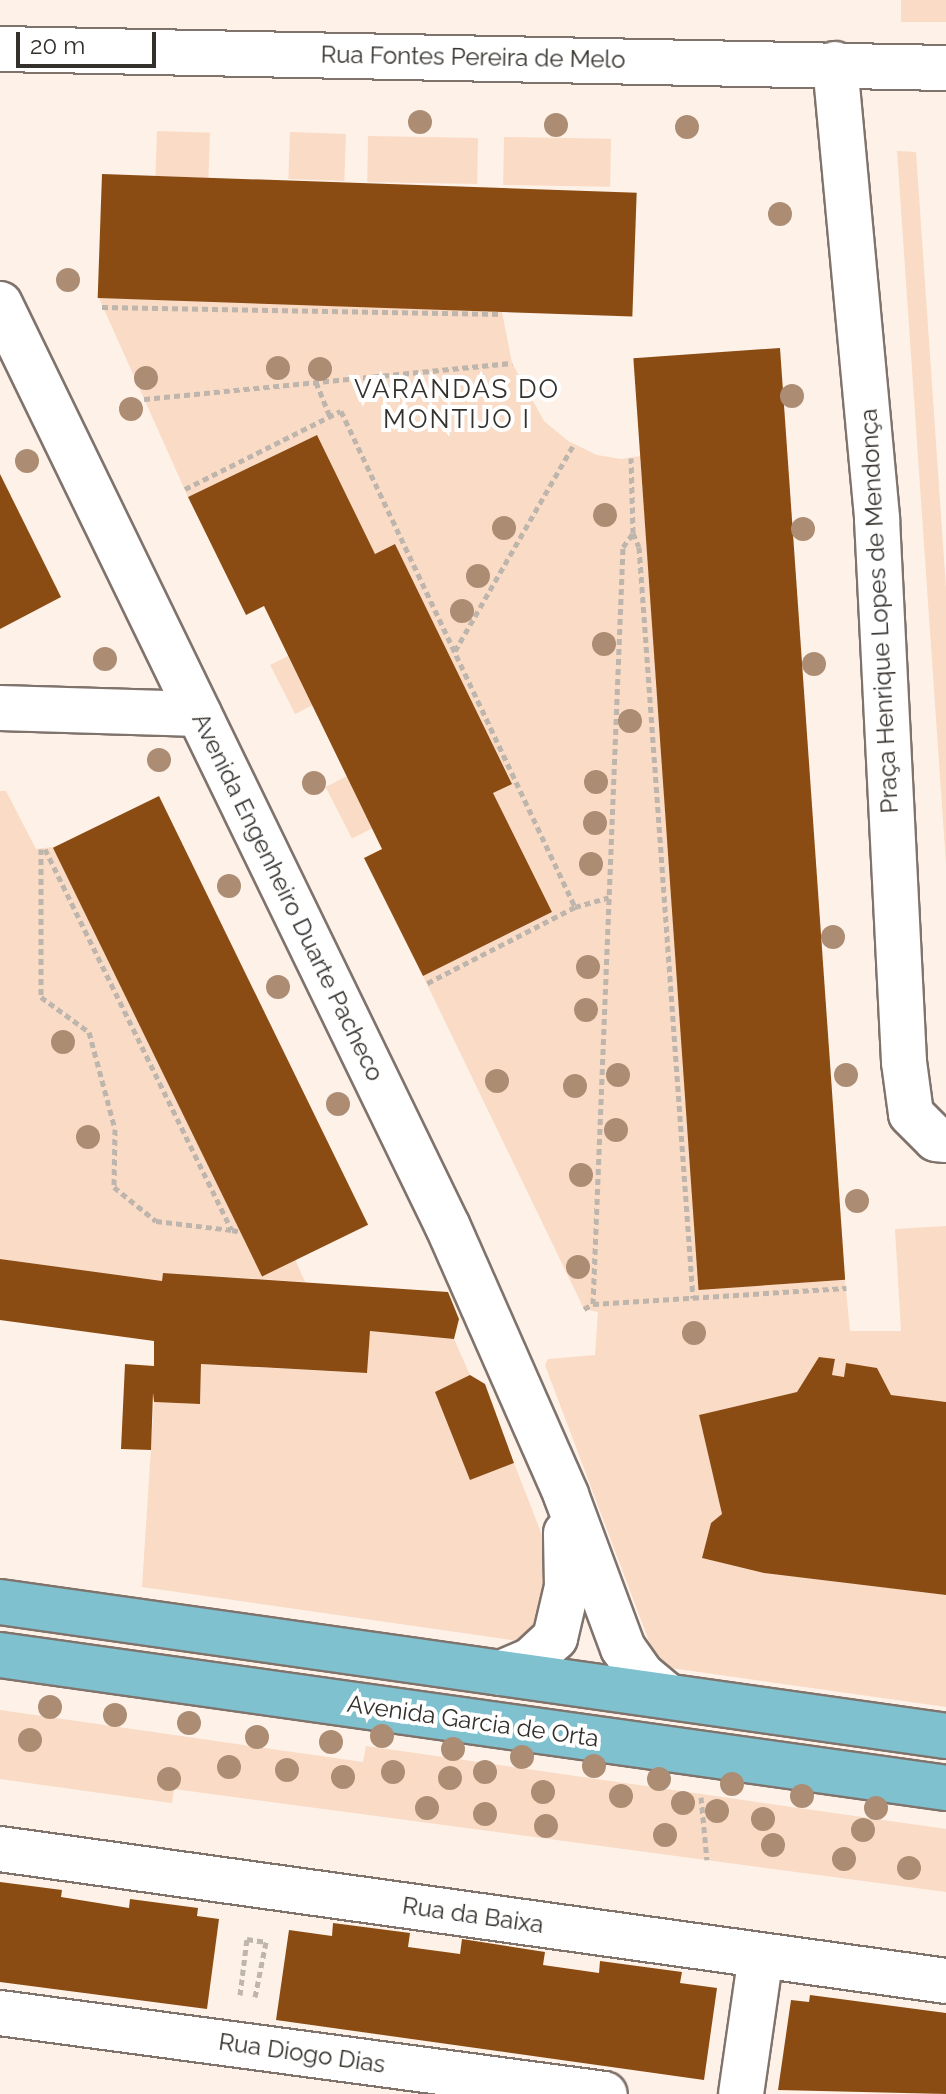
<!DOCTYPE html>
<html>
<head>
<meta charset="utf-8">
<style>
  body { margin:0 }
  #map { position:relative; width:946px; height:2094px; overflow:hidden; background:#fdf1e8; font-family:Raleway,sans-serif }
  div>[style] { position:absolute }
  .green>* { inset:0; background:#fadbc5; transform-origin:0 0 }
  .building>* { inset:0; background:#8b4c13; transform-origin:0 0 }
  .path>* { height:5px; margin-top:-2.5px; transform-origin:0; background:repeating-linear-gradient(90deg,#beb5ad 0 6px,transparent 0 10px) }
  .roads { filter:drop-shadow(2px 0 #7f736c) drop-shadow(-2px 0 #7f736c) drop-shadow(0 2px #7f736c) drop-shadow(0 -2px #7f736c) }
  .minor>* { height:44px; margin:-22px; padding:0 22px; transform-origin:22px; border-radius:22px; background:#fff }
  .major>* { height:44px; margin:-22px; padding:0 22px; transform-origin:22px; border-radius:22px; background:#7fc1cf }
  .trees>* { width:24px; height:24px; margin:-12px; border-radius:50%; background:#ac8d74 }
  span { translate:-50% -50%; white-space:nowrap; text-align:center; line-height:1.15; -webkit-text-stroke:8px #fff; paint-order:stroke }
  .street-label { font-size:24px; color:#34302c }
  .neighbourhood-label { font-size:26px; color:#34302c; letter-spacing:2px }
  .scale { position:absolute; left:16px; top:32px; width:140px; height:36px; box-sizing:border-box; border:4px solid #34302c; border-top:0; padding-left:10px; font-size:24px; line-height:28px; white-space:nowrap; color:#34302c; -webkit-text-stroke:6px #fff; paint-order:stroke }
</style>
</head>
<body>
<div id="map">
  <div class="green">
    <div style="left:901px;top:0;width:45px;height:22px"></div>
    <div style="left:157px;top:131px;width:53px;height:45px;rotate:2deg"></div>
    <div style="left:290px;top:132px;width:56px;height:47px;rotate:2deg"></div>
    <div style="left:368px;top:136px;width:110px;height:46px;rotate:1deg"></div>
    <div style="left:504px;top:137px;width:107px;height:48px;rotate:1deg"></div>
    <div style="clip-path:polygon(897px 151px,916px 152px,946px 588px,946px 864px)"></div>
    <div style="clip-path:polygon(99px 298px,501px 307px,512px 363px,544px 421px,568px 441px,597px 455px,621px 459px,640px 456px,703px 1289px,845px 1280px,850px 1331px,901px 1331px,895px 1229px,946px 1226px,946px 1402px,891px 1395px,877px 1368px,846px 1363px,844px 1377px,832px 1375px,835px 1360px,820px 1357px,797px 1392px,699px 1415px,722px 1514px,711px 1523px,702px 1558px,764px 1573px,946px 1595px,946px 1707px,671px 1668px,655px 1657px,545px 1365px,548px 1359px,595px 1355px,598px 1312px,584px 1309px,423px 976px,552px 912px,493px 793px,512px 783px,395px 544px,375px 554px,317px 435px,188px 497px)"></div>
    <div style="left:288px;top:656px;width:55px;height:20px;rotate:63deg"></div>
    <div style="left:347px;top:776px;width:58px;height:24px;rotate:63deg"></div>
    <div style="clip-path:polygon(0 791px,6px 791px,36px 849px,53px 847px,262px 1275px,295px 1259px,305px 1282px,164px 1273px,162px 1281px,0 1259px)"></div>
    <div style="clip-path:polygon(370px 1331px,454px 1339px,470px 1375px,470px 1480px,514px 1463px,552px 1561px,540px 1620px,518px 1641px,142px 1587px,154px 1402px,200px 1404px,201px 1364px,366px 1373px)"></div>
    <div style="clip-path:polygon(0 1710px,363px 1762px,366px 1746px,946px 1829px,946px 1892px,174px 1789px,172px 1803px,0 1779px)"></div>
  </div>
  <div class="building">
    <div style="left:102px;top:174px;width:535px;height:124px;rotate:2deg"></div>
    <div style="left:780px;top:348px;width:934px;height:147px;rotate:86deg"></div>
    <div style="clip-path:polygon(317px 435px,375px 554px,395px 544px,512px 784px,493px 793px,552px 912px,423px 976px,364px 858px,382px 849px,264px 606px,246px 615px,188px 497px)"></div>
    <div style="clip-path:polygon(0 474px,61px 597px,0 629px)"></div>
    <div style="left:159px;top:796px;width:477px;height:118px;rotate:64deg"></div>
    <div style="clip-path:polygon(0 1259px,162px 1281px,163px 1273px,448px 1292px,459px 1319px,454px 1339px,370px 1331px,367px 1373px,201px 1364px,200px 1404px,154px 1402px,153px 1393px,151px 1450px,121px 1449px,125px 1364px,154px 1366px,154px 1341px,0 1320px)"></div>
    <div style="clip-path:polygon(819px 1357px,835px 1359px,832px 1375px,844px 1377px,846px 1363px,877px 1368px,891px 1395px,946px 1402px,946px 1595px,764px 1573px,702px 1558px,711px 1523px,722px 1514px,699px 1415px,797px 1392px)"></div>
    <div style="clip-path:polygon(470px 1375px,485px 1384px,514px 1463px,470px 1480px,435px 1392px)"></div>
    <div style="clip-path:polygon(0 1882px,62px 1890px,61px 1897px,129px 1908px,130px 1899px,198px 1908px,197px 1916px,219px 1919px,207px 2009px,0 1982px)"></div>
    <div style="clip-path:polygon(333px 1923px,410px 1933px,408px 1947px,460px 1954px,462px 1939px,545px 1952px,543px 1965px,599px 1973px,600px 1961px,682px 1972px,680px 1983px,717px 1988px,704px 2080px,276px 2020px,289px 1930px,332px 1936px)"></div>
    <div style="clip-path:polygon(810px 1995px,946px 2013px,946px 2094px,778px 2090px,791px 2000px,809px 2002px)"></div>
  </div>
  <div class="path">
    <div style="left:102px;top:307px;width:400px;rotate:1deg"></div>
    <div style="left:316px;top:382px;width:38px;rotate:68deg"></div>
    <div style="left:144px;top:399px;width:370px;rotate:-5.6deg"></div>
    <div style="left:185px;top:489px;width:174px;rotate:-26.6deg"></div>
    <div style="left:341px;top:411px;width:548px;rotate:64.74deg"></div>
    <div style="left:575px;top:907px;width:168px;rotate:152.7deg"></div>
    <div style="left:633px;top:533px;width:15px;rotate:67deg"></div>
    <div style="left:639px;top:547px;width:753px;rotate:85.89deg"></div>
    <div style="left:455px;top:651px;width:239px;rotate:-60.1deg"></div>
    <div style="left:41px;top:849px;width:148px;rotate:90deg"></div>
    <div style="left:41px;top:997px;width:59px;rotate:36.1deg"></div>
    <div style="left:89px;top:1032px;width:100px;rotate:75deg"></div>
    <div style="left:115px;top:1129px;width:58px;rotate:91deg"></div>
    <div style="left:114px;top:1187px;width:54px;rotate:39deg"></div>
    <div style="left:156px;top:1221px;width:77px;rotate:6.8deg"></div>
    <div style="left:45px;top:849px;width:424px;rotate:63.9deg"></div>
    <div style="left:232px;top:1230px;width:9px;rotate:13deg"></div>
    <div style="left:575px;top:907px;width:35px;rotate:-16deg"></div>
    <div style="left:593px;top:1304px;width:758px;rotate:-87.73deg"></div>
    <div style="left:623px;top:547px;width:17px;rotate:-54deg"></div>
    <div style="left:633px;top:533px;width:75px;rotate:-91.5deg"></div>
    <div style="left:584px;top:1309px;width:10px;rotate:-29deg"></div>
    <div style="left:593px;top:1304px;width:254px;rotate:-3.6deg"></div>
    <div style="left:701px;top:1797px;width:63px;rotate:84.6deg"></div>
    <div style="left:240px;top:1995px;width:56px;rotate:-82.9deg"></div>
    <div style="left:247px;top:1939px;width:19px;rotate:9deg"></div>
    <div style="left:266px;top:1942px;width:56px;rotate:101.3deg"></div>
  </div>
  <div class="roads">
    <div class="minor">
      <div style="left:0;top:49px;width:946px;rotate:1.15deg"></div>
      <div style="left:835px;top:64px;width:457px;rotate:84.7deg"></div>
      <div style="left:877px;top:519px;width:544px;rotate:87.15deg"></div>
      <div style="left:904px;top:1062px;width:52px;rotate:82.3deg"></div>
      <div style="left:911px;top:1114px;width:35px;rotate:45deg"></div>
      <div style="left:936px;top:1139px;width:10px;rotate:6deg"></div>
      <div style="left:0;top:304px;width:1026px;rotate:64.11deg"></div>
      <div style="left:448px;top:1227px;width:293px;rotate:66.2deg"></div>
      <div style="left:566px;top:1495px;width:163px;rotate:69.6deg"></div>
      <div style="left:623px;top:1648px;width:32px;rotate:55deg"></div>
      <div style="left:641px;top:1674px;width:33px;rotate:40deg"></div>
      <div style="left:0;top:708px;width:199px;rotate:1.7deg"></div>
      <div style="left:501px;top:1673px;width:33px;rotate:-23deg"></div>
      <div style="left:531px;top:1660px;width:33px;rotate:-43deg"></div>
      <div style="left:555px;top:1638px;width:52px;rotate:-76.8deg"></div>
      <div style="left:567px;top:1587px;width:54px;rotate:-91.1deg"></div>
      <div style="left:0;top:1849px;width:955px;rotate:7.94deg"></div>
      <div style="left:0;top:2013px;width:610px;rotate:7.63deg"></div>
      <div style="left:741px;top:2094px;width:140px;rotate:-81.8deg"></div>
    </div>
    <div class="major">
      <div style="left:0;top:1602px;width:955px;rotate:8.06deg"></div>
      <div style="left:0;top:1655px;width:955px;rotate:8deg"></div>
    </div>
  </div>
  <div class="trees">
    <div style="left:420px;top:122px"></div>
    <div style="left:556px;top:125px"></div>
    <div style="left:687px;top:127px"></div>
    <div style="left:780px;top:214px"></div>
    <div style="left:68px;top:280px"></div>
    <div style="left:278px;top:368px"></div>
    <div style="left:320px;top:369px"></div>
    <div style="left:146px;top:378px"></div>
    <div style="left:792px;top:396px"></div>
    <div style="left:131px;top:409px"></div>
    <div style="left:27px;top:461px"></div>
    <div style="left:605px;top:515px"></div>
    <div style="left:504px;top:528px"></div>
    <div style="left:803px;top:529px"></div>
    <div style="left:478px;top:576px"></div>
    <div style="left:462px;top:611px"></div>
    <div style="left:604px;top:644px"></div>
    <div style="left:105px;top:659px"></div>
    <div style="left:814px;top:664px"></div>
    <div style="left:630px;top:721px"></div>
    <div style="left:159px;top:760px"></div>
    <div style="left:596px;top:782px"></div>
    <div style="left:314px;top:783px"></div>
    <div style="left:595px;top:823px"></div>
    <div style="left:591px;top:864px"></div>
    <div style="left:229px;top:886px"></div>
    <div style="left:833px;top:937px"></div>
    <div style="left:588px;top:967px"></div>
    <div style="left:278px;top:987px"></div>
    <div style="left:586px;top:1010px"></div>
    <div style="left:63px;top:1042px"></div>
    <div style="left:618px;top:1075px"></div>
    <div style="left:846px;top:1075px"></div>
    <div style="left:497px;top:1081px"></div>
    <div style="left:575px;top:1086px"></div>
    <div style="left:338px;top:1104px"></div>
    <div style="left:616px;top:1130px"></div>
    <div style="left:88px;top:1137px"></div>
    <div style="left:581px;top:1175px"></div>
    <div style="left:857px;top:1201px"></div>
    <div style="left:578px;top:1267px"></div>
    <div style="left:694px;top:1333px"></div>
    <div style="left:50px;top:1707px"></div>
    <div style="left:115px;top:1715px"></div>
    <div style="left:189px;top:1723px"></div>
    <div style="left:382px;top:1736px"></div>
    <div style="left:257px;top:1737px"></div>
    <div style="left:30px;top:1740px"></div>
    <div style="left:331px;top:1742px"></div>
    <div style="left:453px;top:1749px"></div>
    <div style="left:522px;top:1757px"></div>
    <div style="left:594px;top:1766px"></div>
    <div style="left:229px;top:1767px"></div>
    <div style="left:287px;top:1770px"></div>
    <div style="left:393px;top:1772px"></div>
    <div style="left:485px;top:1772px"></div>
    <div style="left:343px;top:1777px"></div>
    <div style="left:450px;top:1778px"></div>
    <div style="left:169px;top:1779px"></div>
    <div style="left:659px;top:1779px"></div>
    <div style="left:732px;top:1784px"></div>
    <div style="left:543px;top:1792px"></div>
    <div style="left:621px;top:1796px"></div>
    <div style="left:802px;top:1796px"></div>
    <div style="left:683px;top:1803px"></div>
    <div style="left:427px;top:1808px"></div>
    <div style="left:876px;top:1808px"></div>
    <div style="left:717px;top:1811px"></div>
    <div style="left:485px;top:1814px"></div>
    <div style="left:763px;top:1819px"></div>
    <div style="left:546px;top:1826px"></div>
    <div style="left:863px;top:1830px"></div>
    <div style="left:665px;top:1835px"></div>
    <div style="left:773px;top:1845px"></div>
    <div style="left:844px;top:1859px"></div>
    <div style="left:909px;top:1868px"></div>
  </div>
  <div class="street-label">
    <span style="left:473px;top:57px;rotate:1deg">Rua Fontes Pereira de Melo</span>
    <span style="left:879px;top:611px;rotate:-93deg">Praça Henrique Lopes de Mendonça</span>
    <span style="left:288px;top:897px;rotate:64deg">Avenida Engenheiro Duarte Pacheco</span>
    <span style="left:473px;top:1721px;rotate:8deg">Avenida Garcia de Orta</span>
    <span style="left:473px;top:1915px;rotate:8deg">Rua da Baixa</span>
    <span style="left:302px;top:2053px;rotate:8deg">Rua Diogo Dias</span>
  </div>
  <div class="neighbourhood-label">
    <span style="left:457px;top:405px">VARANDAS DO<br>MONTIJO I</span>
  </div>
  <div class="scale">20 m</div>
</div>
</body>
</html>
